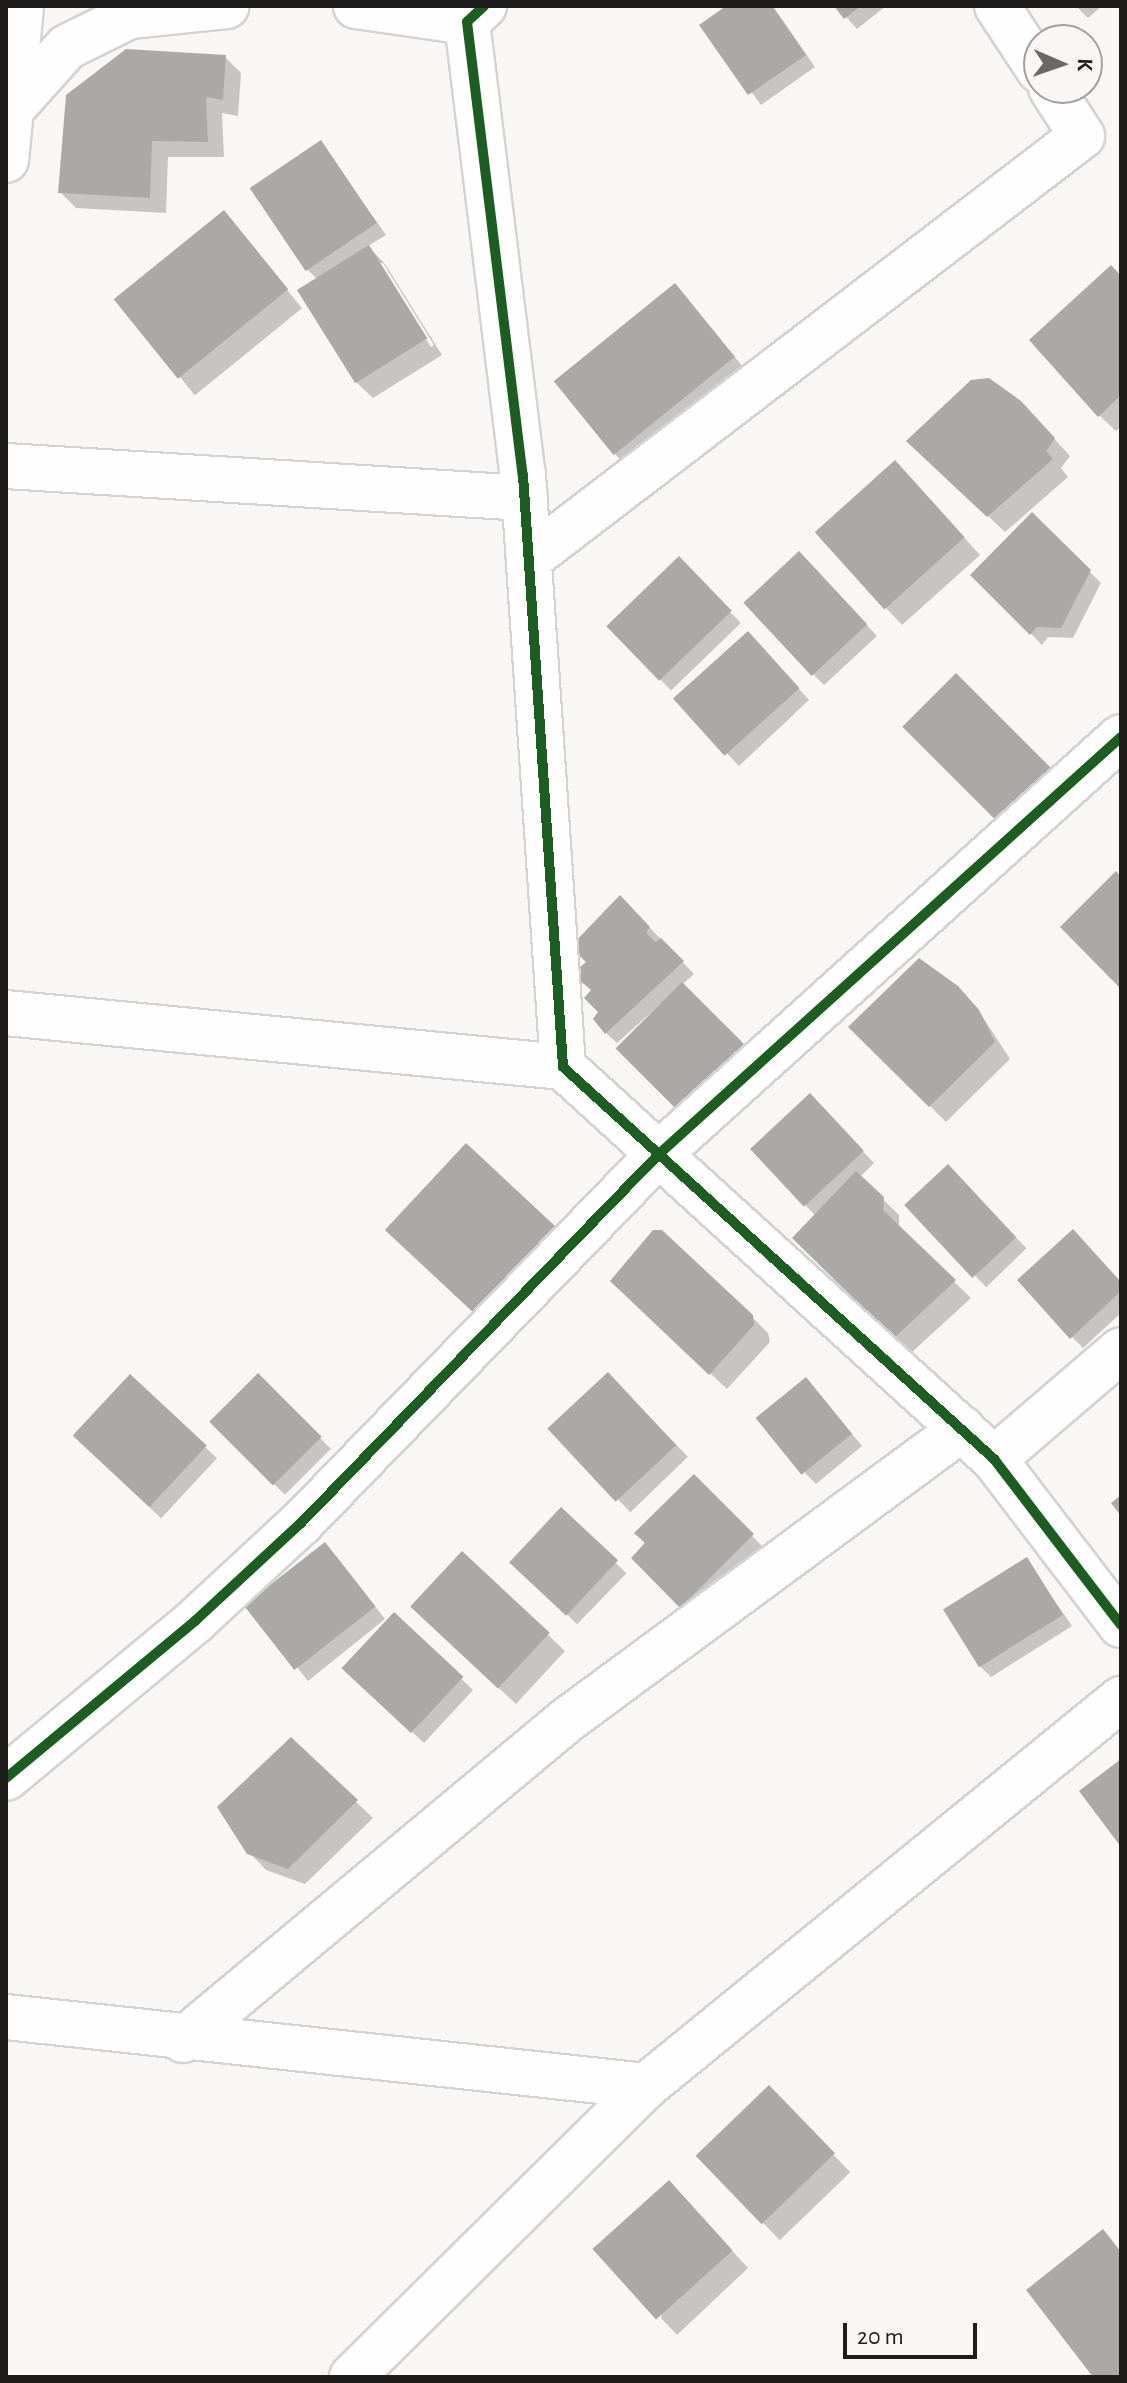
<!DOCTYPE html>
<html>
<head>
<meta charset="utf-8">
<style>
  body { margin:0 }
  #map { position:relative; width:1127px; height:2383px; overflow:hidden; background:#f9f7f6; font-family:"Alegreya Sans",sans-serif }
  div>[style] { position:absolute }
  .shadow>* { inset:0; background:#0003; transform-origin:0 0 }
  .building>* { inset:0; background:#aaa9a8; transform-origin:0 0 }
  .roads { filter:drop-shadow(2px 0 #d4d3d2) drop-shadow(-2px 0 #d4d3d2) drop-shadow(0 2px #d4d3d2) drop-shadow(0 -2px #d4d3d2) }
  .minor>* { height:44px; margin:-22px; padding:0 22px; transform-origin:22px; border-radius:22px; background:#fefefe }
  .cycleway>* { height:10px; margin:-5px; padding:0 5px; transform-origin:5px; border-radius:5px; background:#1b5e20 }
  span { translate:-50% -50%; white-space:nowrap; text-align:center; line-height:1.15; -webkit-text-stroke:6px #faf6f5; paint-order:stroke }
  .frame { position:absolute; inset:0; border:8px solid #1f1d1c; pointer-events:none }
  .north { position:absolute; left:1023px; top:24px; width:80px; height:80px; box-sizing:border-box; background:#faf6f5; border:2px solid #a29f9e; border-radius:50%; rotate:92deg; font-size:22px; font-weight:700; line-height:32px; text-align:center; color:#1f1d1c }
  .north::after { content:''; display:block; margin:auto; width:28px; height:36px; background:#6b6968; clip-path:polygon(50% 0,100% 100%,50% 72%,0 100%) }
  .scale { position:absolute; left:843px; top:2323px; width:134px; height:36px; box-sizing:border-box; border:4px solid #1f1d1c; border-top:0; padding-left:10px; font-size:24px; line-height:28px; white-space:nowrap; color:#1f1d1c; -webkit-text-stroke:6px #faf6f5; paint-order:stroke }
</style>
</head>
<body>
<div id="map">
  <div class="shadow">
    <div style="clip-path:polygon(730px 6px,773px 6px,815px 67px,761px 105px,702px 25px)"></div>
    <div style="clip-path:polygon(836px 6px,886px 6px,857px 29px)"></div>
    <div style="clip-path:polygon(1076px 6px,1102px 6px,1088px 18px)"></div>
    <div style="clip-path:polygon(225px 57px,241px 73px,238px 116px,222px 113px,224px 157px,168px 157px,166px 213px,76px 208px,60px 192px)"></div>
    <div style="clip-path:polygon(evenodd,321px 143px,386px 235px,368px 246px,385px 264px,442px 355px,373px 398px,356px 382px,318px 280px,307px 269px,321px 143px,378px 263px,383px 263px,434px 345px,431px 347px,378px 263px)"></div>
    <div style="left:224px;top:212px;width:124px;height:138px;rotate:51deg"></div>
    <div style="clip-path:polygon(1121px 278px,1121px 426px,1116px 431px,1099px 415px)"></div>
    <div style="clip-path:polygon(675px 286px,749px 374px,631px 471px,615px 454px)"></div>
    <div style="clip-path:polygon(1037px 420px,1070px 456px,1061px 468px,1068px 477px,1005px 532px,925px 457px)"></div>
    <div style="clip-path:polygon(911px 479px,980px 555px,902px 625px,886px 608px)"></div>
    <div style="clip-path:polygon(1032px 515px,1101px 583px,1073px 638px,1048px 637px,1042px 645px,973px 575px)"></div>
    <div style="left:679px;top:559px;width:89px;height:97px;rotate:46deg"></div>
    <div style="clip-path:polygon(810px 564px,877px 636px,824px 685px,813px 674px)"></div>
    <div style="clip-path:polygon(759px 645px,809px 700px,739px 766px,677px 701px)"></div>
    <div style="clip-path:polygon(631px 908px,694px 974px,617px 1043px,606px 1033px,588px 962px)"></div>
    <div style="clip-path:polygon(975px 1005px,1010px 1059px,946px 1122px,851px 1027px)"></div>
    <div style="clip-path:polygon(810px 1096px,874px 1163px,860px 1177px,899px 1215px,899px 1228px,971px 1298px,911px 1353px,795px 1238px,816px 1216px,806px 1206px)"></div>
    <div style="left:948px;top:1167px;width:113px;height:56px;rotate:46deg"></div>
    <div style="clip-path:polygon(1121px 1283px,1121px 1313px,1083px 1348px,1072px 1337px)"></div>
    <div style="clip-path:polygon(629px 1297px,751px 1316px,768px 1333px,770px 1342px,727px 1389px)"></div>
    <div style="left:608px;top:1374px;width:115px;height:80px;rotate:46deg"></div>
    <div style="left:258px;top:1376px;width:103px;height:65px;rotate:45deg"></div>
    <div style="left:130px;top:1377px;width:119px;height:82px;rotate:43deg"></div>
    <div style="clip-path:polygon(817px 1391px,862px 1446px,816px 1484px,805px 1473px)"></div>
    <div style="clip-path:polygon(694px 1477px,763px 1547px,692px 1617px,633px 1558px)"></div>
    <div style="left:561px;top:1510px;width:91px;height:71px;rotate:44deg"></div>
    <div style="clip-path:polygon(462px 1553px,565px 1651px,516px 1704px,429px 1623px)"></div>
    <div style="clip-path:polygon(336px 1556px,385px 1619px,308px 1681px,247px 1605px)"></div>
    <div style="clip-path:polygon(1026px 1559px,1072px 1626px,991px 1677px,980px 1666px)"></div>
    <div style="clip-path:polygon(394px 1615px,473px 1690px,424px 1743px,356px 1680px)"></div>
    <div style="clip-path:polygon(291px 1740px,373px 1818px,305px 1884px,266px 1870px,249px 1852px)"></div>
    <div style="left:769px;top:2088px;width:117px;height:98px;rotate:46deg"></div>
    <div style="clip-path:polygon(685px 2199px,748px 2268px,677px 2335px,661px 2318px)"></div>
  </div>
  <div class="building">
    <div style="clip-path:polygon(726px 6px,772px 6px,806px 55px,748px 95px,699px 25px)"></div>
    <div style="clip-path:polygon(834px 6px,861px 6px,844px 19px)"></div>
    <div style="clip-path:polygon(126px 49px,226px 55px,223px 100px,206px 97px,208px 142px,152px 141px,150px 198px,58px 193px,66px 95px)"></div>
    <div style="left:321px;top:140px;width:100px;height:86px;rotate:56deg"></div>
    <div style="left:224px;top:210px;width:102px;height:142px;rotate:51deg"></div>
    <div style="left:369px;top:245px;width:110px;height:85px;rotate:58deg"></div>
    <div style="clip-path:polygon(1111px 265px,1121px 276px,1121px 395px,1098px 417px,1029px 340px)"></div>
    <div style="left:675px;top:283px;width:95px;height:156px;rotate:51deg"></div>
    <div style="clip-path:polygon(989px 378px,1021px 401px,1055px 438px,1046px 451px,1053px 459px,987px 517px,906px 441px,971px 380px)"></div>
    <div style="left:895px;top:460px;width:104px;height:108px;rotate:48deg"></div>
    <div style="clip-path:polygon(1032px 512px,1091px 570px,1061px 628px,1037px 627px,1030px 635px,970px 575px)"></div>
    <div style="left:799px;top:551px;width:100px;height:76px;rotate:47deg"></div>
    <div style="left:679px;top:556px;width:76px;height:101px;rotate:46deg"></div>
    <div style="left:748px;top:631px;width:77px;height:101px;rotate:48deg"></div>
    <div style="left:956px;top:673px;width:137px;height:76px;rotate:45deg"></div>
    <div style="clip-path:polygon(1116px 871px,1121px 877px,1121px 989px,1060px 927px)"></div>
    <div style="clip-path:polygon(620px 895px,650px 927px,646px 933px,656px 942px,661px 938px,684px 961px,605px 1034px,593px 1019px,598px 1012px,584px 998px,591px 990px,572px 974px,586px 962px,570px 947px)"></div>
    <div style="clip-path:polygon(919px 958px,958px 986px,979px 1010px,995px 1042px,929px 1107px,848px 1027px)"></div>
    <div style="left:682px;top:982px;width:91px;height:94px;rotate:45deg"></div>
    <div style="left:810px;top:1093px;width:79px;height:82px;rotate:47deg"></div>
    <div style="left:466px;top:1143px;width:129px;height:119px;rotate:43deg"></div>
    <div style="left:948px;top:1164px;width:100px;height:60px;rotate:47deg"></div>
    <div style="clip-path:polygon(856px 1171px,884px 1197px,883px 1210px,956px 1280px,894px 1338px,792px 1238px)"></div>
    <div style="clip-path:polygon(1073px 1229px,1121px 1282px,1121px 1291px,1070px 1339px,1017px 1280px)"></div>
    <div style="clip-path:polygon(653px 1230px,662px 1230px,753px 1315px,754px 1325px,709px 1375px,610px 1281px)"></div>
    <div style="left:608px;top:1372px;width:100px;height:83px;rotate:47deg"></div>
    <div style="left:258px;top:1373px;width:90px;height:69px;rotate:45deg"></div>
    <div style="left:130px;top:1374px;width:105px;height:84px;rotate:43deg"></div>
    <div style="left:806px;top:1377px;width:73px;height:65px;rotate:51deg"></div>
    <div style="clip-path:polygon(694px 1474px,754px 1534px,680px 1608px,631px 1558px,645px 1543px,634px 1533px)"></div>
    <div style="clip-path:polygon(1121px 1495px,1121px 1516px,1111px 1503px)"></div>
    <div style="left:561px;top:1507px;width:78px;height:76px;rotate:43deg"></div>
    <div style="left:325px;top:1542px;width:82px;height:103px;rotate:52deg"></div>
    <div style="left:462px;top:1551px;width:120px;height:76px;rotate:43deg"></div>
    <div style="left:1027px;top:1557px;width:68px;height:99px;rotate:58deg"></div>
    <div style="left:394px;top:1612px;width:95px;height:77px;rotate:43deg"></div>
    <div style="clip-path:polygon(291px 1737px,358px 1800px,288px 1869px,247px 1854px,217px 1807px)"></div>
    <div style="clip-path:polygon(1121px 1759px,1121px 1847px,1079px 1791px)"></div>
    <div style="left:769px;top:2085px;width:95px;height:102px;rotate:46deg"></div>
    <div style="left:669px;top:2180px;width:95px;height:103px;rotate:48deg"></div>
    <div style="clip-path:polygon(1103px 2229px,1121px 2252px,1121px 2374px,1117px 2377px,1093px 2377px,1026px 2290px)"></div>
  </div>
  <div class="roads">
    <div class="minor">
      <div style="left:356px;top:6px;width:112px;rotate:8.2deg"></div>
      <div style="left:484px;top:6px;width:23px;rotate:137deg"></div>
      <div style="left:467px;top:22px;width:456px;rotate:83deg"></div>
      <div style="left:523px;top:475px;width:593px;rotate:86.13deg"></div>
      <div style="left:563px;top:1067px;width:583px;rotate:42.29deg"></div>
      <div style="left:994px;top:1459px;width:209px;rotate:52.6deg"></div>
      <div style="left:997px;top:6px;width:77px;rotate:56.7deg"></div>
      <div style="left:6px;top:115px;width:91px;rotate:-48.1deg"></div>
      <div style="left:67px;top:47px;width:70px;rotate:-26.2deg"></div>
      <div style="left:130px;top:16px;width:97px;rotate:-5.9deg"></div>
      <div style="left:6px;top:160px;width:155px;rotate:-84.4deg"></div>
      <div style="left:6px;top:466px;width:520px;rotate:3.53deg"></div>
      <div style="left:529px;top:559px;width:696px;rotate:-37.41deg"></div>
      <div style="left:1082px;top:136px;width:57px;rotate:-122.9deg"></div>
      <div style="left:6px;top:1013px;width:560px;rotate:5.54deg"></div>
      <div style="left:994px;top:1459px;width:167px;rotate:-40.6deg"></div>
      <div style="left:6px;top:1778px;width:246px;rotate:-39.7deg"></div>
      <div style="left:195px;top:1621px;width:144px;rotate:-42.8deg"></div>
      <div style="left:301px;top:1523px;width:514px;rotate:-45.87deg"></div>
      <div style="left:659px;top:1154px;width:622px;rotate:-42.07deg"></div>
      <div style="left:6px;top:2017px;width:644px;rotate:6.15deg"></div>
      <div style="left:183px;top:2040px;width:500px;rotate:-39.8deg"></div>
      <div style="left:567px;top:1720px;width:491px;rotate:-36.4deg"></div>
      <div style="left:352px;top:2377px;width:414px;rotate:-44.7deg"></div>
      <div style="left:646px;top:2086px;width:613px;rotate:-39.17deg"></div>
    </div>
  </div>
  <div class="cycleway">
    <div style="left:484px;top:6px;width:23px;rotate:137deg"></div>
    <div style="left:467px;top:22px;width:456px;rotate:83deg"></div>
    <div style="left:523px;top:475px;width:593px;rotate:86.13deg"></div>
    <div style="left:563px;top:1067px;width:583px;rotate:42.29deg"></div>
    <div style="left:994px;top:1459px;width:209px;rotate:52.6deg"></div>
    <div style="left:6px;top:1778px;width:246px;rotate:-39.7deg"></div>
    <div style="left:195px;top:1621px;width:144px;rotate:-42.8deg"></div>
    <div style="left:301px;top:1523px;width:514px;rotate:-45.87deg"></div>
    <div style="left:659px;top:1154px;width:622px;rotate:-42.07deg"></div>
  </div>
  <div class="frame"></div>
  <div class="north">K</div>
  <div class="scale">20 m</div>
</div>
</body>
</html>
